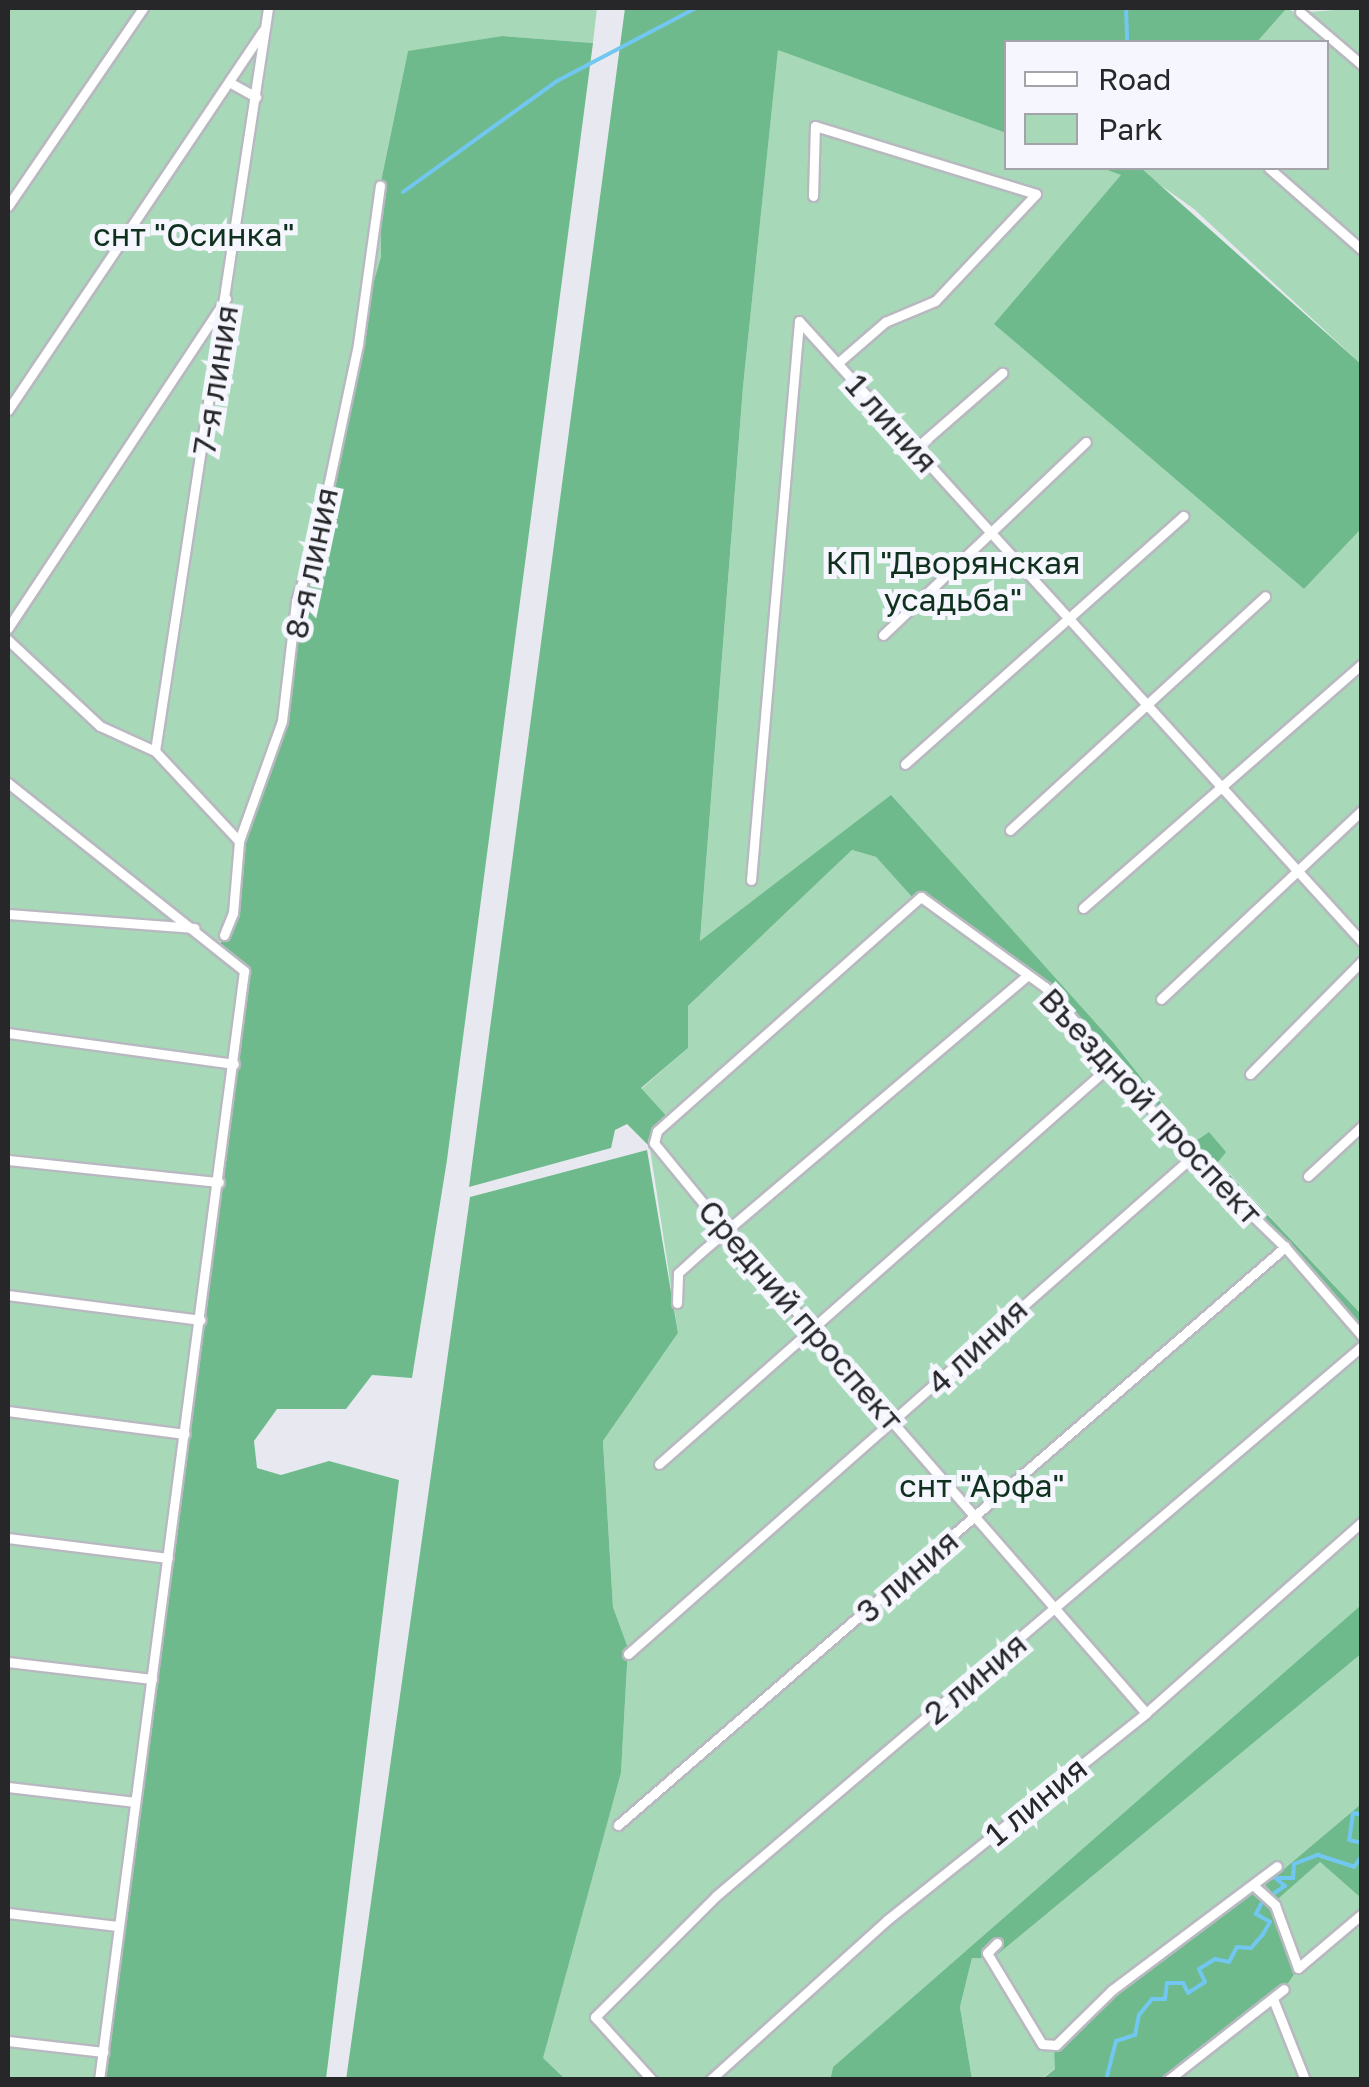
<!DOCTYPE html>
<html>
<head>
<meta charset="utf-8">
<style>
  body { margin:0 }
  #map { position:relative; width:1369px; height:2087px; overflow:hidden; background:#e8e9f0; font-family:"Golos Text",sans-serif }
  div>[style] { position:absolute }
  .green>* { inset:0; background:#a7d9b9 }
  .forest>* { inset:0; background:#6fba8c }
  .stream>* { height:4px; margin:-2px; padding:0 2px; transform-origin:2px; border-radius:2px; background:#72c7f0 }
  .roads { filter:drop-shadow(2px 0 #b8b9c0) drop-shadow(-2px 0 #b8b9c0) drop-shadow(0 2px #b8b9c0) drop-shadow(0 -2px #b8b9c0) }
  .minor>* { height:9px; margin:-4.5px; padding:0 4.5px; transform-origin:4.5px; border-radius:4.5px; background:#fff }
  span { translate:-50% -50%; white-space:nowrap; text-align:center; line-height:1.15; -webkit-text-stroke:10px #f5f6fe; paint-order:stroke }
  .park-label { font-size:32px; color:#0f311e }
  .street-label { font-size:32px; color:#27272a }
  .frame { position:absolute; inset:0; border:10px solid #27272a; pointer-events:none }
  .legend { position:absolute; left:1004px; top:40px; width:325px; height:130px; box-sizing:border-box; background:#f5f6fe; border:2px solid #a3a3a9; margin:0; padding:12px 18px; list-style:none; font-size:30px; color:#27272a }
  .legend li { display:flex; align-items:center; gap:20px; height:50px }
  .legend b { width:50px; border:2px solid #a3a3a9 }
</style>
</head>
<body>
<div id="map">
  <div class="green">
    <div style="clip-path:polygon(8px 8px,597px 8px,593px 43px,502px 36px,408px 52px,380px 186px,381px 257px,287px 695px,218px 948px,244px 971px,99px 2079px,8px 2080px)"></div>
    <div style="clip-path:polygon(1287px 8px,1295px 13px,1361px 8px,1361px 364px,1194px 209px,1139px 170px,1326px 168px,1326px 42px,1257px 42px)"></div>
    <div style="clip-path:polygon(778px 49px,1006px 133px,1006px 168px,1102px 168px,1122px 175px,995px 324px,1304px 589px,1361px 529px,1361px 1314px,1218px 1161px,1208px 1133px,1194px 1144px,1113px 1042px,891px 796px,700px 942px,743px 387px)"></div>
    <div style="clip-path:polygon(852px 850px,876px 857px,912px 897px,1047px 990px,1361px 1336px,1361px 1605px,833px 2067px,830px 2079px,565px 2079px,542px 2058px,621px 1773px,628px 1648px,613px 1607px,603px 1441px,678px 1333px,641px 1089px,688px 1048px,688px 1006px)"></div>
    <div style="clip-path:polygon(1361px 1654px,1361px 1804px,1265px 1885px,1278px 1899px,1320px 1862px,1361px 1898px,1361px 2079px,1168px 2079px,1243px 2020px,1275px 1905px,1041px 2079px,972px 2079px,960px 2007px,972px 1958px,992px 1959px)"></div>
  </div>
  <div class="forest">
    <div style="clip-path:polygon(625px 8px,1287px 8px,1257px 42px,1006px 42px,1006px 133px,778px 50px,743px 387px,700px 941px,891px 795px,1113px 1042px,1193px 1143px,1209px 1132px,1226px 1152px,1218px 1162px,1361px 1314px,1361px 1336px,1047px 990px,912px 897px,876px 857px,852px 850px,688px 1006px,688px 1048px,641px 1088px,670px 1120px,650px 1147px,627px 1124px,615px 1130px,611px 1148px,469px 1187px)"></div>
    <div style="clip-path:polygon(502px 36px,593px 43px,447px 1160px,412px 1378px,372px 1375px,346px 1409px,277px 1409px,254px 1441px,257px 1468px,281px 1475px,329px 1461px,399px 1480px,326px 2079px,99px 2080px,244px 972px,218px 949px,233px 913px,239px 841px,282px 721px,296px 601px,317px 539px,345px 381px,381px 257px,380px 186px,408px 51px)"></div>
    <div style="clip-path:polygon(1102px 168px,1141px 168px,1361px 364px,1361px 529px,1304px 589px,994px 324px,1121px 175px)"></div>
    <div style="clip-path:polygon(647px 1150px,678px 1333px,603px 1441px,613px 1607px,628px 1648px,621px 1773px,543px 2058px,565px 2079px,346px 2080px,470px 1197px)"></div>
    <div style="clip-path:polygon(1361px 1605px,1361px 1654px,992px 1959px,972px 1958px,960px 2007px,972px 2079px,830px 2080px,833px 2067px)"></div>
    <div style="clip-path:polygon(1361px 1804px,1361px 1898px,1320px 1862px,1278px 1899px,1265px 1885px)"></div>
    <div style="clip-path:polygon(1255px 1886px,1275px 1905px,1299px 1967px,1286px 1986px,1168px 2079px,1041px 2080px,1055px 2069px,1054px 2045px,1112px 1990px)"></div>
  </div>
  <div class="stream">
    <div style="left:1126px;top:8px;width:34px;rotate:88deg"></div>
    <div style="left:403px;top:192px;width:190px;rotate:-35.8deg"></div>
    <div style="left:557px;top:81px;width:157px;rotate:-27.7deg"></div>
    <div style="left:1362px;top:1815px;width:9px;rotate:-167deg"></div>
    <div style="left:1353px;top:1813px;width:27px;rotate:98deg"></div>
    <div style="left:1349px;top:1840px;width:13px;rotate:13deg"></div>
    <div style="left:1270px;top:1896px;width:18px;rotate:-34deg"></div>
    <div style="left:1285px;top:1886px;width:13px;rotate:-141deg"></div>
    <div style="left:1275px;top:1878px;width:18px"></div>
    <div style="left:1293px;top:1878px;width:14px;rotate:-86deg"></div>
    <div style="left:1294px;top:1864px;width:26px;rotate:-21deg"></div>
    <div style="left:1318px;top:1855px;width:38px;rotate:18deg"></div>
    <div style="left:1354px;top:1867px;width:14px;rotate:-54deg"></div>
    <div style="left:1106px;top:2080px;width:40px;rotate:-75.6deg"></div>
    <div style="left:1116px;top:2041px;width:20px;rotate:-18deg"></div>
    <div style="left:1135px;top:2035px;width:20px;rotate:-79deg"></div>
    <div style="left:1139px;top:2015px;width:21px;rotate:-51deg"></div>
    <div style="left:1152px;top:1999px;width:13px"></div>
    <div style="left:1165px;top:1999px;width:16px;rotate:-83deg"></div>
    <div style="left:1167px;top:1983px;width:16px"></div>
    <div style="left:1183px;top:1983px;width:11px;rotate:63deg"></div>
    <div style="left:1188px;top:1993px;width:20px;rotate:-33deg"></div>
    <div style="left:1205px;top:1982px;width:14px;rotate:-115deg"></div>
    <div style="left:1199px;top:1969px;width:19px;rotate:-32deg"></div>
    <div style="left:1215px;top:1959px;width:14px;rotate:12deg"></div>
    <div style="left:1229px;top:1962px;width:17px;rotate:-62deg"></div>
    <div style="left:1237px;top:1947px;width:14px;rotate:4deg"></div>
    <div style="left:1251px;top:1948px;width:18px;rotate:-49deg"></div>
    <div style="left:1263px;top:1934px;width:14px;rotate:-60deg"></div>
    <div style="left:1270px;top:1922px;width:16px;rotate:-150deg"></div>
    <div style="left:1256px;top:1914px;width:13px;rotate:-63deg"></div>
  </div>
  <div class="roads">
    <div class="minor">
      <div style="left:1300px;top:12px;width:82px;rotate:40.5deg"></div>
      <div style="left:229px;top:82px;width:31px;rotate:29deg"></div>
      <div style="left:1269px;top:168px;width:124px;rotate:41.4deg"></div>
      <div style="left:813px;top:196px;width:70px;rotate:-88.4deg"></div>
      <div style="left:815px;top:126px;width:231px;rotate:17.1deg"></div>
      <div style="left:1036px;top:194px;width:147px;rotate:133.3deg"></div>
      <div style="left:935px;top:301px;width:54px;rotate:157.2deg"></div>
      <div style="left:885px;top:322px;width:61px;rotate:139deg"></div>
      <div style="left:8px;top:206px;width:240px;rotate:-55.7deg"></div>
      <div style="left:8px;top:410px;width:457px;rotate:-56.1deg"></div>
      <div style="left:915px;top:449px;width:116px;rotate:-41.1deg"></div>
      <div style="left:8px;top:628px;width:395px;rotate:-56.5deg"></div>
      <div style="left:883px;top:635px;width:280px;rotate:-43.6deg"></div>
      <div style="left:8px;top:640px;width:126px;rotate:43.1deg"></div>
      <div style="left:100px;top:726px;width:60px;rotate:24.4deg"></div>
      <div style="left:155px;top:751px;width:123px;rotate:47deg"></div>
      <div style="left:155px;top:751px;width:752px;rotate:-81.35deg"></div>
      <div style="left:905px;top:764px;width:373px;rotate:-41.7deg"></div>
      <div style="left:8px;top:783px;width:302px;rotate:38.5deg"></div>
      <div style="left:244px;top:971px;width:1118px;rotate:97.45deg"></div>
      <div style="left:1010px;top:830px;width:346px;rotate:-42.5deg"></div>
      <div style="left:751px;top:880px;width:561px;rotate:-85.09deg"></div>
      <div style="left:799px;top:321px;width:838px;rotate:47.8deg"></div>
      <div style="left:1083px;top:908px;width:371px;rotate:-41.2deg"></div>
      <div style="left:8px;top:914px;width:187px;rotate:4.3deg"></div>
      <div style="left:224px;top:935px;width:24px;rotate:-68deg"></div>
      <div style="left:233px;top:913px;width:72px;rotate:-85.2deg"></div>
      <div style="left:239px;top:841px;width:127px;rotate:-70.3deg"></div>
      <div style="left:282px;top:721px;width:121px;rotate:-83.3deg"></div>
      <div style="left:296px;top:601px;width:65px;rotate:-71.3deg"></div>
      <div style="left:317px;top:539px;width:199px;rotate:-78.1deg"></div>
      <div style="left:358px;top:344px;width:160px;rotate:-82.1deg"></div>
      <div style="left:1161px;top:999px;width:276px;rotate:-43.2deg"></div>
      <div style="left:8px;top:1033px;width:228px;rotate:7.8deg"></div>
      <div style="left:1250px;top:1074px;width:159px;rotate:-45.3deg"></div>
      <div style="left:8px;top:1160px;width:212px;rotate:6deg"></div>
      <div style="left:1308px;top:1176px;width:74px;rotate:-42.8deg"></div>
      <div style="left:8px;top:1295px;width:194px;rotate:7.4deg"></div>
      <div style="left:677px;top:1303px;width:30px;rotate:-88deg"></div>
      <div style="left:678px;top:1273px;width:30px;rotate:-42deg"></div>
      <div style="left:700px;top:1253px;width:429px;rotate:-40.3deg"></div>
      <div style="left:8px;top:1411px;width:178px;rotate:7.4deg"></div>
      <div style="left:659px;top:1464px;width:604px;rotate:-41.44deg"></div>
      <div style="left:8px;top:1538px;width:161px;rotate:7.1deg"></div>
      <div style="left:628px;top:1654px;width:752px;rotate:-41.39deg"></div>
      <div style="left:8px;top:1662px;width:145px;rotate:6.7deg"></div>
      <div style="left:1146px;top:1713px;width:639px;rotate:-131.07deg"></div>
      <div style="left:726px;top:1231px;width:114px;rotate:-129.3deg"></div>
      <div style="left:654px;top:1143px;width:12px;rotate:-76deg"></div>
      <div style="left:657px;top:1131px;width:353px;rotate:-41.6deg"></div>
      <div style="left:921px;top:897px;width:153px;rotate:36deg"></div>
      <div style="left:1045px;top:987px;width:225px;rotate:49.1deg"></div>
      <div style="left:1192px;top:1157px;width:129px;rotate:44.1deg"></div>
      <div style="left:1285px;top:1247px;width:118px;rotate:49.1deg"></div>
      <div style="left:8px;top:1787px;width:128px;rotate:6.7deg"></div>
      <div style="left:618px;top:1825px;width:883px;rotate:-40.91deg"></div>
      <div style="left:1253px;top:1885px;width:30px;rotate:42deg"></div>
      <div style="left:1275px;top:1905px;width:67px;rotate:69.9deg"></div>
      <div style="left:1298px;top:1968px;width:84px;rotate:-40.2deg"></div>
      <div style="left:8px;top:1913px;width:110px;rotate:6.8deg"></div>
      <div style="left:997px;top:1943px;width:14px;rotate:135deg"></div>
      <div style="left:987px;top:1953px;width:106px;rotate:58.9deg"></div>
      <div style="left:1042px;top:2044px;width:14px;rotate:4deg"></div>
      <div style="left:1056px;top:2045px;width:78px;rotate:-44.5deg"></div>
      <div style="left:1112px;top:1990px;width:206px;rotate:-36.9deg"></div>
      <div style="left:1273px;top:1999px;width:87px;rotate:68.4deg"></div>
      <div style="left:8px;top:2041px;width:96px;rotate:6.6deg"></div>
      <div style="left:652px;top:2080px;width:85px;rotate:-132.1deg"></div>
      <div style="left:595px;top:2017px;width:171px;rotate:-45deg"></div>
      <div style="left:716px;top:1896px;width:848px;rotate:-40.41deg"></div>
      <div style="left:710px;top:2080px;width:239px;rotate:-42.1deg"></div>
      <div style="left:887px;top:1920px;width:332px;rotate:-38.6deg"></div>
      <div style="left:1146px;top:1713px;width:288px;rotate:-41.5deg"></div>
      <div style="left:1168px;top:2080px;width:147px;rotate:-38.1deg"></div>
    </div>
  </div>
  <div class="park-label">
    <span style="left:194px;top:234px">снт "Осинка"</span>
    <span style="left:953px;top:581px">КП "Дворянская<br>усадьба"</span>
    <span style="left:982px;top:1485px">снт "Арфа"</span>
  </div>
  <div class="street-label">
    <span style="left:215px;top:380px;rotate:-81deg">7-я линия</span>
    <span style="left:892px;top:423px;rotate:48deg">1 линия</span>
    <span style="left:311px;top:563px;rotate:-78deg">8-я линия</span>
    <span style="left:1151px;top:1106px;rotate:47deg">Въездной проспект</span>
    <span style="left:801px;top:1315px;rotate:49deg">Средний проспект</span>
    <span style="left:977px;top:1346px;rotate:-43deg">4 линия</span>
    <span style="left:907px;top:1576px;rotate:-41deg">3 линия</span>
    <span style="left:975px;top:1678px;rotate:-40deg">2 линия</span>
    <span style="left:1036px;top:1801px;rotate:-39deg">1 линия</span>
  </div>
  <div class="frame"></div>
  <ul class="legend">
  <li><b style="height:12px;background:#fff"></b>Road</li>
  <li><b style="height:28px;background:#a7d9b9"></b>Park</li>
  </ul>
</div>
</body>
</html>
